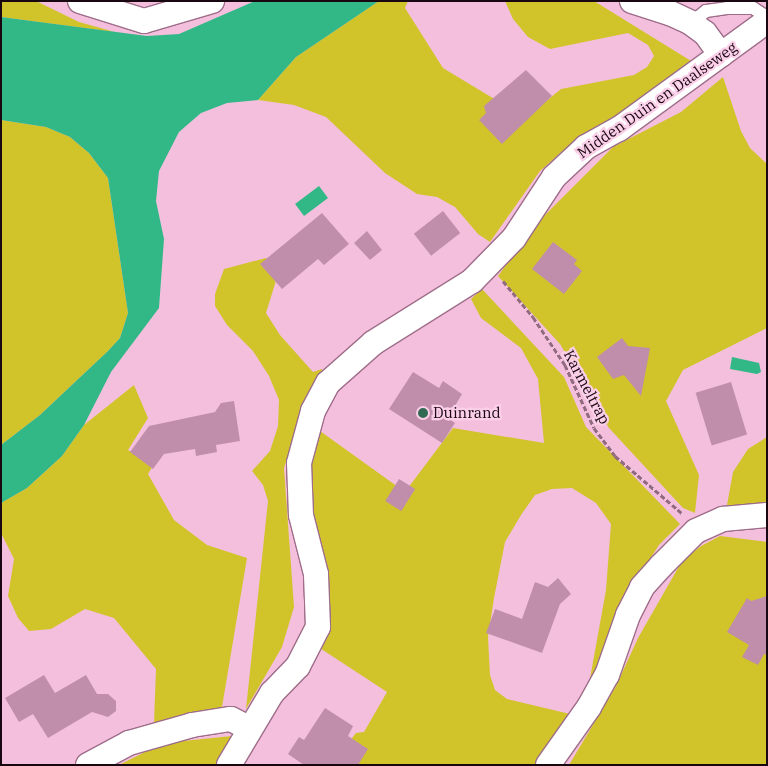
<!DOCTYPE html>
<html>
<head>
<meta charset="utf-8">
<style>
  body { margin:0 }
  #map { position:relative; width:768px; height:766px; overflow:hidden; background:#f4bfdd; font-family:"IBM Plex Serif",serif }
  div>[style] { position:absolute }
  .green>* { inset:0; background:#d1c42a }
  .water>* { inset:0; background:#32b887; transform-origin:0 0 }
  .building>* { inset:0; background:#c08eaa; transform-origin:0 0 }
  .path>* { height:3px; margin-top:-1.5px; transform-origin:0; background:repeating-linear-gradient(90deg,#906b80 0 5px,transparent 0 7.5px) }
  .roads { filter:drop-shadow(1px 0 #9e6d89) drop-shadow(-1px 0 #9e6d89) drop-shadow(0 1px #9e6d89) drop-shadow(0 -1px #9e6d89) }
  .service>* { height:12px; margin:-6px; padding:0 6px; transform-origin:6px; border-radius:6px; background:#fff }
  .minor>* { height:24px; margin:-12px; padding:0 12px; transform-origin:12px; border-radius:12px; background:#fff }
  .dots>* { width:14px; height:14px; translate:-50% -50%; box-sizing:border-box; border:2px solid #fbcfe8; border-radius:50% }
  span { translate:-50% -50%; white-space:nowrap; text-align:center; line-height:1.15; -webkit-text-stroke:4.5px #fbcfe8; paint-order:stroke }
  .street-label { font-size:15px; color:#180711 }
  .poi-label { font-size:15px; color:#180711 }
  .left { translate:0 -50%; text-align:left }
  .frame { position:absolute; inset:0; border:2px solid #180711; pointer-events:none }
</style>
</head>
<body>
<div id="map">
  <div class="green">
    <div style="clip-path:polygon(1px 1px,36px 1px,79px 22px,115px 32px,1px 17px)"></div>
    <div style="clip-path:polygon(379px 1px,408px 1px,405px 8px,443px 68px,496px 100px,517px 125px,561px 89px,634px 75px,647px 67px,654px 56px,648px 45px,628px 33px,550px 49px,528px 37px,513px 19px,505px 1px,594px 1px,696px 64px,567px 147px,540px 171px,490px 242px,478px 234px,455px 207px,437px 197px,417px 194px,385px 173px,326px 117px,294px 105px,258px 100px,296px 57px)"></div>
    <div style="clip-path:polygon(723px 77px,741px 131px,750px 148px,767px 164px,767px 328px,683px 370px,666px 401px,699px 475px,695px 513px,683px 508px,609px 428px,560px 344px,498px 276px,537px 223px,613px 147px,681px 112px)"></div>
    <div style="clip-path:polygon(1px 120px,46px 127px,70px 137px,89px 153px,108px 178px,128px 313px,120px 338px,108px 351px,40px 415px,1px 445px)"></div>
    <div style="clip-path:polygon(266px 258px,279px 271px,266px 313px,280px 335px,313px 372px,322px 369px,323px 380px,295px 436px,284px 468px,294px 607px,282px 647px,246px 709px,268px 501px,263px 485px,252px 471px,270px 451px,278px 426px,279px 400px,269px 376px,253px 351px,227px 325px,215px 306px,215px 294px,224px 269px)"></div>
    <div style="clip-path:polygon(482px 289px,564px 377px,586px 427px,680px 524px,659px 545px,636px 581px,589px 684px,606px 590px,611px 524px,596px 503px,572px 488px,552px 489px,535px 495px,521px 515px,505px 542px,494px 598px,488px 637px,490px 675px,495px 690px,507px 699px,570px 714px,538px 765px,321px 765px,342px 751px,356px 733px,364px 732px,387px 692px,306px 639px,308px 476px,320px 431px,405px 492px,453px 428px,544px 443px,538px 379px,521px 348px,481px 318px,471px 299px)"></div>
    <div style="clip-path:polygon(134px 385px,148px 418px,128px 450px,154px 464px,148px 474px,174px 520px,207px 545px,247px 558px,221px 713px,154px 723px,156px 669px,114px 618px,85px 609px,51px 629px,29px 631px,18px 618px,8px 596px,14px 559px,1px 533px,1px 503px,27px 488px,62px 456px,84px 425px)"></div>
    <div style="clip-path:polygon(767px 437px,767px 508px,727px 505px,733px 472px,748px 449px)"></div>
    <div style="clip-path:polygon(720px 536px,767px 542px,767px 765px,569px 765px,616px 686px,638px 638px,682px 561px,701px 546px)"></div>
    <div style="clip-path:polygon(232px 736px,217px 765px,119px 765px,163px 743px)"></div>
  </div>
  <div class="water">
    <div style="clip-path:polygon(255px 1px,379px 1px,296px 57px,258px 100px,227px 103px,201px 113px,179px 132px,159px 171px,156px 201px,164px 239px,159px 308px,111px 372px,84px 425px,62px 456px,27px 488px,1px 503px,1px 445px,40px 415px,108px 351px,120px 338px,128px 313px,108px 178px,89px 153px,70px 137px,46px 127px,1px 120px,1px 17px,147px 36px,179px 34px)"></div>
    <div style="left:319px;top:186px;width:15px;height:30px;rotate:53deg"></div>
    <div style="clip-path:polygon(732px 357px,759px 363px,761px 372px,757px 374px,730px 369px)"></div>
  </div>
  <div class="building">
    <div style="clip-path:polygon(526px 70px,552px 96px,502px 144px,479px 120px,486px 113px,484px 106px)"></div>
    <div style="left:443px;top:211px;width:28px;height:37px;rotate:52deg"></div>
    <div style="clip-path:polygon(322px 213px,349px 244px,324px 265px,318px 259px,282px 289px,260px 264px)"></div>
    <div style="clip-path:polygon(367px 231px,382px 250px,370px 260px,354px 243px)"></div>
    <div style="clip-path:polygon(553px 242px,577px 260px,574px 264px,582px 271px,564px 294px,532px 269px)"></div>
    <div style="clip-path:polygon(622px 338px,628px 346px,650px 348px,641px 396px,624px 375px,613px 379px,597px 357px)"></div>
    <div style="clip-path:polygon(413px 372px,439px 388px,443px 381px,462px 394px,448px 418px,455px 423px,442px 443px,389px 409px)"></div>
    <div style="left:731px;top:382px;width:55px;height:37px;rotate:73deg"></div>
    <div style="clip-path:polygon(234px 401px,240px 441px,216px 445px,217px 452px,196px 456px,195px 449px,164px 454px,153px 469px,130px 452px,149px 426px,215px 412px,221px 403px)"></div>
    <div style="left:399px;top:479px;width:19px;height:26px;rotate:32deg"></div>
    <div style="clip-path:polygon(558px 578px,571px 594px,560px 604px,542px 653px,486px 633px,495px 609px,522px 619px,535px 582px,548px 587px)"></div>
    <div style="clip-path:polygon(767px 596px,767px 655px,764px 654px,758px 665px,742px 657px,749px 645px,727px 632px,747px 598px,751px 601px)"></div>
    <div style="clip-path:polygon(44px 675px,55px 693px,86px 675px,97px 694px,108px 694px,116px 701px,116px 711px,108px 717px,92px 712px,48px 738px,33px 714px,19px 722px,5px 698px)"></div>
    <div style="clip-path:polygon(325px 708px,353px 726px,348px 736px,368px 749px,358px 765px,304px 765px,288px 754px,299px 737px,304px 740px)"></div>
  </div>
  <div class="path">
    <div style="left:503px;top:281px;width:47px;rotate:50.2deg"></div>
    <div style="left:533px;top:317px;width:58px;rotate:56.3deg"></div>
    <div style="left:565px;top:365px;width:69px;rotate:65.3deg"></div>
    <div style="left:594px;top:428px;width:35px;rotate:53deg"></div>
    <div style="left:615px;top:456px;width:89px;rotate:40.5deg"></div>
  </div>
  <div class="roads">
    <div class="service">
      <div style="left:691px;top:23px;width:19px;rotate:-39deg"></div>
      <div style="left:706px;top:11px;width:21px;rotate:-8deg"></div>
      <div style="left:727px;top:8px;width:26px"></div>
      <div style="left:753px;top:8px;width:17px;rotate:33deg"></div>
    </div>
    <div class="minor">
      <div style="left:80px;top:1px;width:67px;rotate:17.4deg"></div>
      <div style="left:144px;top:21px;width:71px;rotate:-16.4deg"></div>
      <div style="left:632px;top:1px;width:40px;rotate:18deg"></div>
      <div style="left:670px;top:13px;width:23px;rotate:25deg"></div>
      <div style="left:691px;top:23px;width:17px;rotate:36deg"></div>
      <div style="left:705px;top:33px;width:27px;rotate:54deg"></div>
      <div style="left:88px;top:765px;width:47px;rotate:-28.2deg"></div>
      <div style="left:129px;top:743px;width:66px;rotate:-15.9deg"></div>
      <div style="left:192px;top:725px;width:39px;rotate:-9deg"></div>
      <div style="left:231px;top:719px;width:20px;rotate:27deg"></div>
      <div style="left:229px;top:765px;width:84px;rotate:-59.2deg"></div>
      <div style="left:272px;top:693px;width:37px;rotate:-46deg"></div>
      <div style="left:298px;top:666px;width:44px;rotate:-62.9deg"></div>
      <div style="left:318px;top:627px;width:53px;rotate:-92.2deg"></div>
      <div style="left:316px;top:574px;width:61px;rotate:-104.3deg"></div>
      <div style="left:301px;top:515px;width:52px;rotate:-92.2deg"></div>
      <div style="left:299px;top:463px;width:54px;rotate:-74.9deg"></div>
      <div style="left:313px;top:411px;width:32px;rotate:-62deg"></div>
      <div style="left:328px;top:383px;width:60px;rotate:-41.6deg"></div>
      <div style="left:373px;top:343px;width:117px;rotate:-32.1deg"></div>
      <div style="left:472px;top:281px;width:60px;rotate:-45.7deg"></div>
      <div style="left:514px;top:238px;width:73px;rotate:-56.7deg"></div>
      <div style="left:554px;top:177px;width:44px;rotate:-43.2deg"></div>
      <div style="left:586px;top:147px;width:38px;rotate:-29deg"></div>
      <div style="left:619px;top:129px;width:183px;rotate:-36.1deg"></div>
      <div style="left:548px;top:765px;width:71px;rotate:-54.7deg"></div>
      <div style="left:589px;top:707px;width:37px;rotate:-61deg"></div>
      <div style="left:607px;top:675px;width:64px;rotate:-70.7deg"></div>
      <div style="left:628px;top:615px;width:31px;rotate:-63deg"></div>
      <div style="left:642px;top:587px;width:28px;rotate:-48deg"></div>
      <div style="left:661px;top:566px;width:49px;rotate:-45deg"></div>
      <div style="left:696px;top:531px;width:30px;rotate:-24deg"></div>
      <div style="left:723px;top:519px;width:44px;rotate:-5.2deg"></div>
    </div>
  </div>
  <div class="dots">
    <div style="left:423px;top:413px;background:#316a52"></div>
  </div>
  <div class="street-label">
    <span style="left:657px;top:100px;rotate:-35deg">Midden Duin en Daalseweg</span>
    <span style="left:587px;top:387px;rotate:62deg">Karmeltrap</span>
  </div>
  <div class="poi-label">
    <span class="left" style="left:433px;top:413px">Duinrand</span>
  </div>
  <div class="frame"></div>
</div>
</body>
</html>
